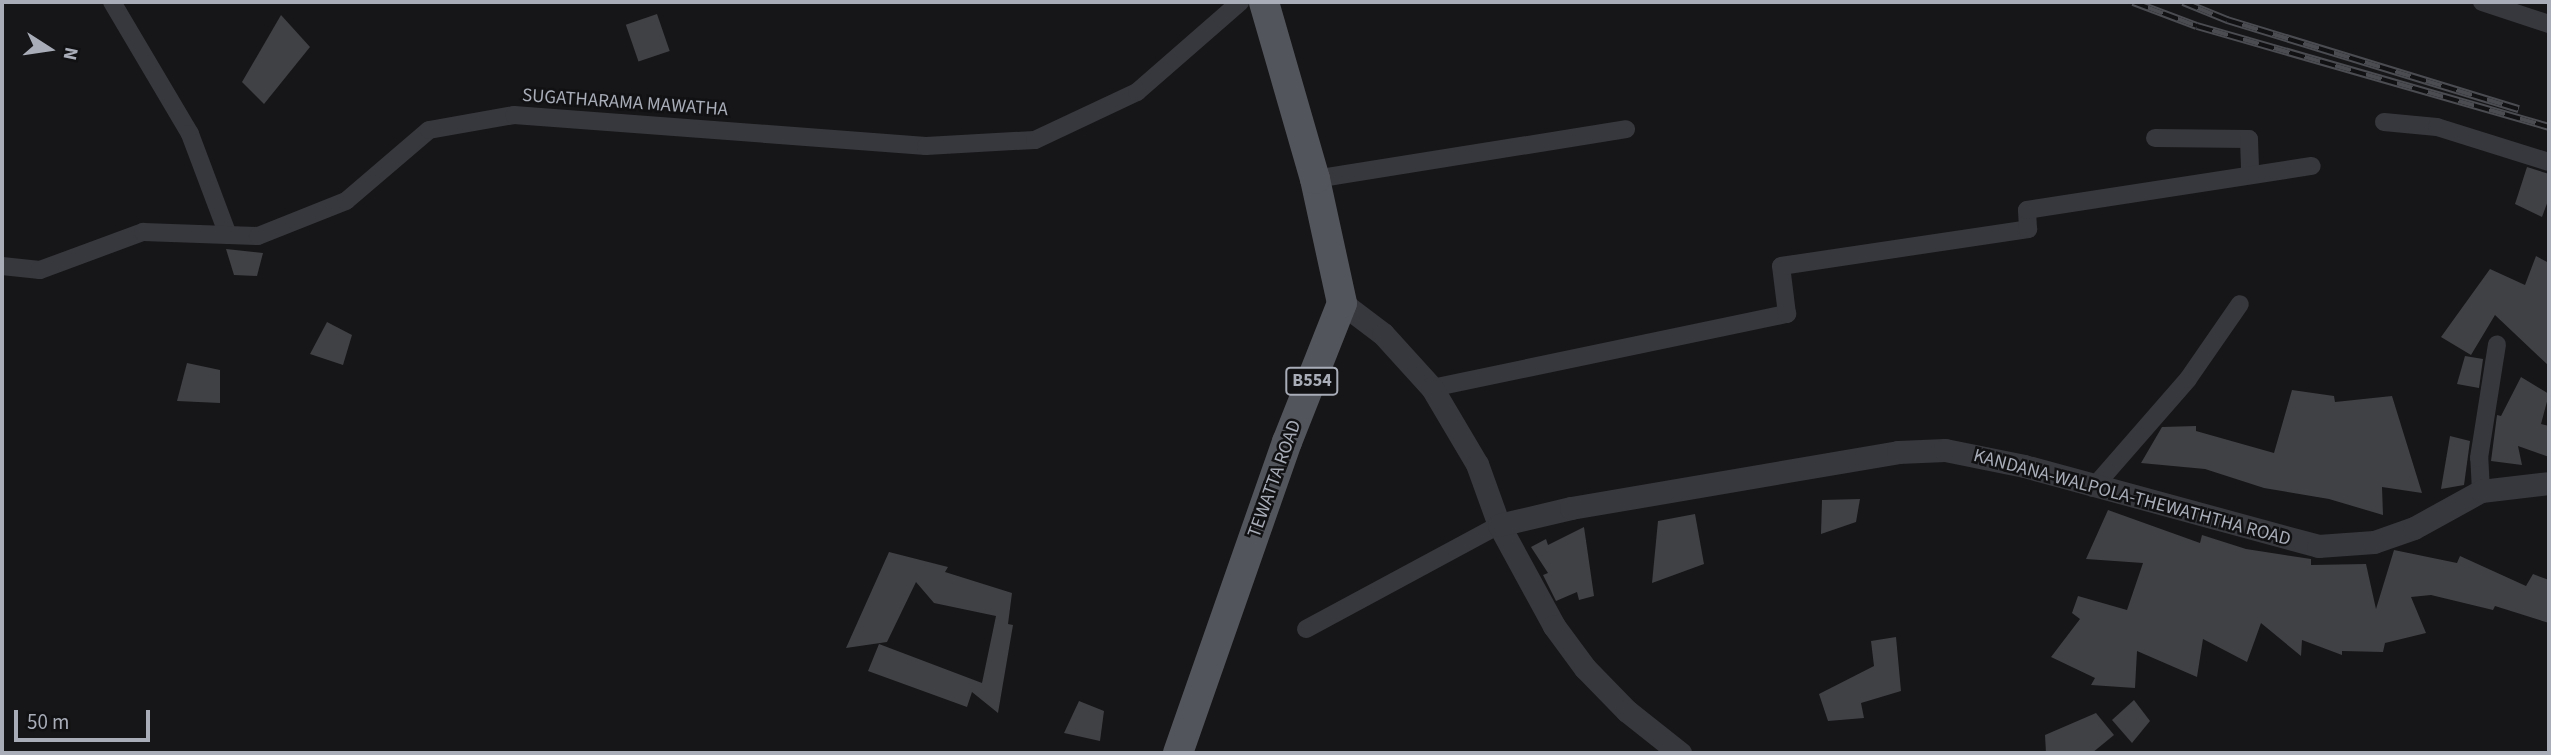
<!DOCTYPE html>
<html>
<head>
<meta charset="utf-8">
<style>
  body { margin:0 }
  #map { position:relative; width:2551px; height:755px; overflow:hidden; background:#161618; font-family:"Source Sans 3",sans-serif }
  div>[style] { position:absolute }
  .building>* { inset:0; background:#404145; transform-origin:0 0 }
  .minor>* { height:18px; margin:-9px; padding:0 9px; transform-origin:9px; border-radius:9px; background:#37383d }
  .tertiary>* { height:23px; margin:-11.5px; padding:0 11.5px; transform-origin:11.5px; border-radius:11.5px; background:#37383d }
  .primary>* { height:30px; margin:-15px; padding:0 15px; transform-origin:15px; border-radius:15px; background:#53555c }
  .rail>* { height:8px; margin-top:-4px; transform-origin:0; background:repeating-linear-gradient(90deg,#111113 0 16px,#4a4c52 0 32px); box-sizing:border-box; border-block:2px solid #4a4c52 }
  span { translate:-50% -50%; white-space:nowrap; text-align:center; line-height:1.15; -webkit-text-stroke:5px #111113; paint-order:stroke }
  .shield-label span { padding:2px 5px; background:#111113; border:2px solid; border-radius:5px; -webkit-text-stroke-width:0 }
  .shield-label { font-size:18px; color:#a8adb8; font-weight:700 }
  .street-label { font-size:19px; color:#a8adb8 }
  .frame { position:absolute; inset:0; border:4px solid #a8adb8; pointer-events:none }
  .north { position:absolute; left:14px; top:14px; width:70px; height:70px; -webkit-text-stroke:5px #111113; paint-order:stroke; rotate:102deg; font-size:19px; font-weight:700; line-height:28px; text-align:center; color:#a8adb8 }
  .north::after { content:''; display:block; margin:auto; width:24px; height:32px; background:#a8adb8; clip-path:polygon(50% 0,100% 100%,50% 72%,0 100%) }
  .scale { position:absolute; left:14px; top:710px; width:136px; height:32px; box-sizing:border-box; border:4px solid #a8adb8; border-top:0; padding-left:9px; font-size:21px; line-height:24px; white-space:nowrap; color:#a8adb8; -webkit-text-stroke:5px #111113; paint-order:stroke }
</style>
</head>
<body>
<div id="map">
  <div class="building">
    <div style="left:657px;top:14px;width:39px;height:33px;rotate:71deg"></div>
    <div style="clip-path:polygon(281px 15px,310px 47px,264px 104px,242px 82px)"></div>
    <div style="clip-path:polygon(2527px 167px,2549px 174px,2549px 198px,2542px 217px,2515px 204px)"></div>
    <div style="clip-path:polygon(226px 249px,263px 253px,257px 276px,234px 275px)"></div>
    <div style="clip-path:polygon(2536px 256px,2549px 263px,2549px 366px,2495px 315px,2471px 355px,2441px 337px,2490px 269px,2525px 285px)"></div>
    <div style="clip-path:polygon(327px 322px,352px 335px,343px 365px,310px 354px)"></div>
    <div style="clip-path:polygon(2465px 356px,2483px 359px,2479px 388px,2457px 384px)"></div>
    <div style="clip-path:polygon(187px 363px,220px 370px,220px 403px,177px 401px)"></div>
    <div style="clip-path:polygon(2521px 377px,2549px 394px,2541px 424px,2549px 426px,2549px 457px,2518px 446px,2522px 465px,2491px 461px,2497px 415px,2501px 416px)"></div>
    <div style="clip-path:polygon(2292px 390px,2334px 396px,2335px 402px,2392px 396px,2422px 493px,2382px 487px,2383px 515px,2329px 499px,2264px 488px,2205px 469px,2141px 463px,2162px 427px,2196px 426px,2196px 431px,2274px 453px)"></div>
    <div style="clip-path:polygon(2450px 436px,2470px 441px,2464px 485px,2441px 489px)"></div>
    <div style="clip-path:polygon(1860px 499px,1856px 522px,1821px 534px,1822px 500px)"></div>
    <div style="clip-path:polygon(2108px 510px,2200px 543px,2202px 535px,2246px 549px,2311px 559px,2311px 565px,2366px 564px,2376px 609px,2394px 550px,2457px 563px,2460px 556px,2526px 586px,2533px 574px,2549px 580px,2549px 623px,2495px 606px,2493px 610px,2431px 595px,2411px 597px,2426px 633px,2385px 643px,2383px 652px,2342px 651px,2342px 655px,2302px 640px,2301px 656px,2261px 623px,2247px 662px,2203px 639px,2197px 677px,2137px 651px,2135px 688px,2091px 685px,2095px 678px,2051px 657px,2080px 619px,2072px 613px,2078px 596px,2127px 610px,2143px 563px,2086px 559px)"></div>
    <div style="clip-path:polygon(1695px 514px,1704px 564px,1652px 583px,1658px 521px)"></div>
    <div style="clip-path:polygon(1584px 527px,1594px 596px,1579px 600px,1577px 592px,1556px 601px,1543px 575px,1548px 573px,1531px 547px,1546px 539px,1548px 545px)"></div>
    <div style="clip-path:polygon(889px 552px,948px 567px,945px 572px,1012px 593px,1008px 624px,1013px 625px,998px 713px,972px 692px,967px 707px,868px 671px,879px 644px,982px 683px,996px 616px,934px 603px,916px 582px,887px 642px,846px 648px)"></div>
    <div style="clip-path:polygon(1896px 637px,1901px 691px,1861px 703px,1864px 718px,1828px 721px,1819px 694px,1874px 666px,1871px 641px)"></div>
    <div style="clip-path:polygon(2134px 700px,2150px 721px,2132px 743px,2112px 720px)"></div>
    <div style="clip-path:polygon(1079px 701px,1104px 711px,1100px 741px,1064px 733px)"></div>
    <div style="clip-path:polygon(2096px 713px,2114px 735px,2092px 753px,2046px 753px,2045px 735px)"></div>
  </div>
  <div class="minor">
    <div style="left:112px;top:2px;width:153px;rotate:59.4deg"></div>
    <div style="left:190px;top:134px;width:108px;rotate:69.4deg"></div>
    <div style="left:2482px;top:2px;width:71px;rotate:18.2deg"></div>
    <div style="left:2384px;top:122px;width:53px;rotate:5.4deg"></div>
    <div style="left:2437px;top:127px;width:117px;rotate:17.4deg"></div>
    <div style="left:2155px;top:138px;width:94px;rotate:0.6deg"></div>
    <div style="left:2249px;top:139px;width:36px;rotate:88deg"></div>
    <div style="left:1315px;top:179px;width:315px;rotate:-9.1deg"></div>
    <div style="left:2px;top:266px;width:38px;rotate:6deg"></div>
    <div style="left:40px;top:270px;width:110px;rotate:-20.3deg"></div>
    <div style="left:143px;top:232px;width:115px;rotate:2deg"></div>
    <div style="left:258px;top:236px;width:95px;rotate:-21.7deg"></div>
    <div style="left:346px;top:201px;width:109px;rotate:-40.5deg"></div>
    <div style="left:429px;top:130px;width:86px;rotate:-10deg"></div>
    <div style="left:514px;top:115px;width:413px;rotate:4.3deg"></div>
    <div style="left:926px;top:146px;width:109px;rotate:-3.2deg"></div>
    <div style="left:1035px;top:140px;width:113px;rotate:-25.2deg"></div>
    <div style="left:1137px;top:92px;width:137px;rotate:-41.1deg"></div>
    <div style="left:1432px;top:388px;width:363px;rotate:-11.8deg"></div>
    <div style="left:1787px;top:314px;width:48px;rotate:-97.1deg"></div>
    <div style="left:1781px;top:266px;width:250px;rotate:-8.5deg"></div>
    <div style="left:2028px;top:229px;width:19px;rotate:-93deg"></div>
    <div style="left:2027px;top:210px;width:288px;rotate:-8.8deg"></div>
    <div style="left:2093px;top:488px;width:145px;rotate:-48.9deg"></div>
    <div style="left:2188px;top:379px;width:91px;rotate:-55.3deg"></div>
    <div style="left:2481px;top:491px;width:33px;rotate:-93deg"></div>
    <div style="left:2479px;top:458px;width:115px;rotate:-81deg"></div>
    <div style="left:1306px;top:629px;width:219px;rotate:-28.3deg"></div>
  </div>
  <div class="tertiary">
    <div style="left:1342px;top:303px;width:51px;rotate:37.1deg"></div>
    <div style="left:1383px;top:334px;width:73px;rotate:47.8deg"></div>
    <div style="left:1432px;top:388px;width:88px;rotate:59.4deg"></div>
    <div style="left:1477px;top:464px;width:65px;rotate:70.2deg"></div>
    <div style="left:1499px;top:525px;width:115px;rotate:61.4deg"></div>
    <div style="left:1554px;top:626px;width:52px;rotate:53.6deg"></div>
    <div style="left:1585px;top:668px;width:60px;rotate:45.7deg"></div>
    <div style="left:1627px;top:711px;width:68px;rotate:38.4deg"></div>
    <div style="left:1499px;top:525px;width:74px;rotate:-13.3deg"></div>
    <div style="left:1571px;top:508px;width:332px;rotate:-9.7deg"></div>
    <div style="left:1898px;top:452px;width:47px;rotate:-2.4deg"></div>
    <div style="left:1945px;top:450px;width:81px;rotate:11.4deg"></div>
    <div style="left:2024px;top:466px;width:305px;rotate:15.2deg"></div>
    <div style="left:2318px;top:546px;width:56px;rotate:-4.1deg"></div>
    <div style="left:2374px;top:542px;width:42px;rotate:-19.3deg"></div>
    <div style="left:2414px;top:528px;width:77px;rotate:-28.9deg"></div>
    <div style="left:2481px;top:491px;width:68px;rotate:-6.7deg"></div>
  </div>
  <div class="primary">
    <div style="left:1178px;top:753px;width:330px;rotate:-70.7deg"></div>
    <div style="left:1287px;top:442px;width:149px;rotate:-68.4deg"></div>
    <div style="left:1342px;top:303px;width:127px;rotate:-102.3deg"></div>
    <div style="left:1315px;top:179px;width:184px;rotate:-106.1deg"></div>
  </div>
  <div class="rail">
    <div style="left:2133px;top:2px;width:68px;rotate:20.6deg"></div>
    <div style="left:2197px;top:26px;width:366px;rotate:16deg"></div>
    <div style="left:2183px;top:2px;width:48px;rotate:22.2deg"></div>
    <div style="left:2227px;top:20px;width:305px;rotate:17deg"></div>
  </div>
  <div class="shield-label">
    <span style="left:1312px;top:381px">B554</span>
  </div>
  <div class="street-label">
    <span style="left:625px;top:103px;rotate:4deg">SUGATHARAMA MAWATHA</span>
    <span style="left:1275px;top:479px;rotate:-70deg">TEWATTA ROAD</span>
    <span style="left:2132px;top:498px;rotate:15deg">KANDANA-WALPOLA-THEWATHTHA ROAD</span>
  </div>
  <div class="frame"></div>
  <div class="north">N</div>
  <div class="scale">50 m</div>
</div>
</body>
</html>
